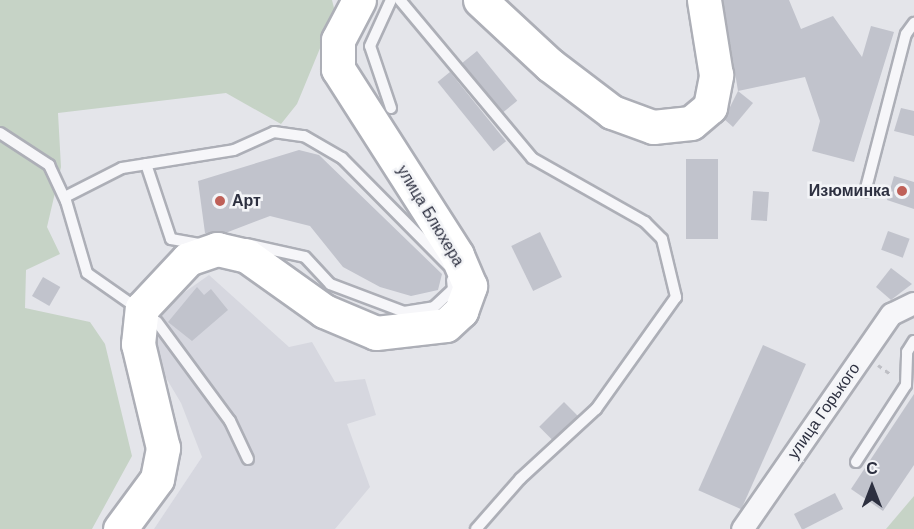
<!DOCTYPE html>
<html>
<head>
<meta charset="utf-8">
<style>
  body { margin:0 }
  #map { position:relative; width:914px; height:529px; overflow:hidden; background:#e4e5ea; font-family:Arial,sans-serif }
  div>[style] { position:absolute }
  .built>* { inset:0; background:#d6d7df }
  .green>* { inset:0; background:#c6d3c6 }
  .building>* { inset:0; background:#c1c3cc; transform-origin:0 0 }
  .path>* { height:3px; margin-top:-1.5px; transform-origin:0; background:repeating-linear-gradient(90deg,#bebfc5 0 4.5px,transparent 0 9px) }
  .roads { filter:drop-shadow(2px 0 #adafb7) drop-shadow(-2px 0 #adafb7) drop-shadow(0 2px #adafb7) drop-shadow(0 -2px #adafb7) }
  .lane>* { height:10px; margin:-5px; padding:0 5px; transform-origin:5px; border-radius:5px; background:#f6f6f9 }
  .street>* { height:21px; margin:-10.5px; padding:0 10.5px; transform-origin:10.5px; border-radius:10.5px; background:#f6f6f9 }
  .primary>* { height:33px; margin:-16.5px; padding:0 16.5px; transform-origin:16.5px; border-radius:16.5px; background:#fff }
  .dots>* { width:16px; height:16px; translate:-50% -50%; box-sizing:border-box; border:3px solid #f3f4f7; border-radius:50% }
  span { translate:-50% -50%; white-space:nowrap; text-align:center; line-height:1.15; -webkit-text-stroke:5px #f3f4f7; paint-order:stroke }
  .poi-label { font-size:16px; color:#2d3040; font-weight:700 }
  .right { translate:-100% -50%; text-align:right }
  .left { translate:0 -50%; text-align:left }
  .street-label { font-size:16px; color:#2d3040 }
  .north { position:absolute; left:842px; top:457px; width:60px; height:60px; -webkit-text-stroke:4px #f3f4f7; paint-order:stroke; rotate:0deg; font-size:16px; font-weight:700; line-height:24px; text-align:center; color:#2d3040 }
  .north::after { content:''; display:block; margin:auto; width:21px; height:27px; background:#2d3040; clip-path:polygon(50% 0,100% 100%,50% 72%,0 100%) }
</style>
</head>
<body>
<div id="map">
  <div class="built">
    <div style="clip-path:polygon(209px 275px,289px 347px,312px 342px,335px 382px,365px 379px,376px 415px,347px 424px,370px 487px,335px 529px,154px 529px,202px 457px,181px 403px,147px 346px,165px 306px)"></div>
  </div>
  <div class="green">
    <div style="clip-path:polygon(0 0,332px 0,335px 12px,297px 104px,281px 124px,226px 93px,58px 113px,61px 167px,47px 227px,60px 254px,26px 270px,25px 308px,90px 322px,105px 344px,132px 456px,92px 529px,0 529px)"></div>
    <div style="clip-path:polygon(914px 496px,914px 529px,886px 529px)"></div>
  </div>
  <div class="building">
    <div style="clip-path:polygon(723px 0,789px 0,801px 29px,833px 16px,862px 57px,871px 26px,894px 32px,854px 162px,812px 151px,820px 121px,805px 77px,738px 91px)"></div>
    <div style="left:477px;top:51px;width:64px;height:19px;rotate:51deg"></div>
    <div style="left:450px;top:72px;width:89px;height:16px;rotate:51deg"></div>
    <div style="clip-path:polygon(738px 91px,753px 103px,733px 127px,724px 119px)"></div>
    <div style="clip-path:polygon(901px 108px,914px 111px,914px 136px,894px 131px)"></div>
    <div style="clip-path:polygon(299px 150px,319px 155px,442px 274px,438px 290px,411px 296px,380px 287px,343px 267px,310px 226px,270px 216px,228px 232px,205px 233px,198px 181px)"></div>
    <div style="left:686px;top:159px;width:32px;height:80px"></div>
    <div style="clip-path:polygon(894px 176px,914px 182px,914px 209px,887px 200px)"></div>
    <div style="left:753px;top:191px;width:16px;height:29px;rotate:4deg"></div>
    <div style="left:888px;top:231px;width:23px;height:20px;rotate:20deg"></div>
    <div style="left:540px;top:232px;width:50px;height:32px;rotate:64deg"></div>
    <div style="clip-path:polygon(891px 268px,912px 284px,891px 300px,876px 287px)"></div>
    <div style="left:43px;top:277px;width:20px;height:22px;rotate:30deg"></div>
    <div style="clip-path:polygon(197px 287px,204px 295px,211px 289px,228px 310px,192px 341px,168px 322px)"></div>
    <div style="left:763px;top:345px;width:47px;height:159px;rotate:24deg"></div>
    <div style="clip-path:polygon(914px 394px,914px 465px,883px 511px,851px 489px)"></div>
    <div style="left:564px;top:402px;width:20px;height:35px;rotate:45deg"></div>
    <div style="left:835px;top:493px;width:18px;height:46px;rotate:63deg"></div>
  </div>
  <div class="path">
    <div style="left:878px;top:365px;width:17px;rotate:36deg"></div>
  </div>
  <div class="roads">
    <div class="lane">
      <div style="left:400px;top:0;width:206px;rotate:50.1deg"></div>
      <div style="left:532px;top:158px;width:130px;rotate:29.5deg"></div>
      <div style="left:645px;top:222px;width:24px;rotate:45deg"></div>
      <div style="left:662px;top:239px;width:60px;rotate:76.4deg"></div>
      <div style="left:676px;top:297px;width:138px;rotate:125.5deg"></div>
      <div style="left:596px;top:409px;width:103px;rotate:137.4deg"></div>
      <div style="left:520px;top:479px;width:67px;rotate:131.3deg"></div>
      <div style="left:391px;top:108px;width:65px;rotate:-108.7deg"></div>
      <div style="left:370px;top:46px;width:51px;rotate:-65.5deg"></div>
      <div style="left:0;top:133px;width:59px;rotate:33.1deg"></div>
      <div style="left:49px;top:165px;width:40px;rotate:65deg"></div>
      <div style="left:66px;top:201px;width:75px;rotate:73.7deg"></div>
      <div style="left:87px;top:273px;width:85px;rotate:35deg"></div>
      <div style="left:157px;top:322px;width:123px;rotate:53.6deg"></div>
      <div style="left:230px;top:421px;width:42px;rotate:64.7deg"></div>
      <div style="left:146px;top:164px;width:79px;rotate:71.6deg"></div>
      <div style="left:171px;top:239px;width:27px;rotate:10deg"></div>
      <div style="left:865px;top:192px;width:163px;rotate:-75.5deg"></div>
      <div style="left:906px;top:34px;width:14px;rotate:-54deg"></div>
      <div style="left:65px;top:197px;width:64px;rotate:-27deg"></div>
      <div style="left:122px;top:168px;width:113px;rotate:-9.1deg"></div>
      <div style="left:234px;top:150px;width:44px;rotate:-24.2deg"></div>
      <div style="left:274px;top:132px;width:30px;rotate:8deg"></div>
      <div style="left:304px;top:136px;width:44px;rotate:30.1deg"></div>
      <div style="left:342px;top:158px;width:151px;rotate:45.3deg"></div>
      <div style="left:246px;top:244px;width:60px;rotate:12.4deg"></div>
      <div style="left:305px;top:257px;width:37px;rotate:47deg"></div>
      <div style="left:330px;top:284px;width:79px;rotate:20.7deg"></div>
      <div style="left:404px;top:312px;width:30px;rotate:-9deg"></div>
      <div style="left:434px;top:307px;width:26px;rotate:-43deg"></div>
      <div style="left:453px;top:289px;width:9px;rotate:-96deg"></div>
      <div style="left:856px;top:462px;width:92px;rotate:-57deg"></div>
      <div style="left:906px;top:385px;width:33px;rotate:-88deg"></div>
      <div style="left:907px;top:352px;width:13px;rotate:-58deg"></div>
    </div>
    <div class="street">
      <div style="left:742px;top:529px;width:262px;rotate:-55.3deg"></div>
      <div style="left:891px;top:314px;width:25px;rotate:-26deg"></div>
    </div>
    <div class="primary">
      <div style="left:480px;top:0;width:96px;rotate:42.9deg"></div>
      <div style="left:550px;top:65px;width:78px;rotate:37.2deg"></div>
      <div style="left:612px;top:112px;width:44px;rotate:20.1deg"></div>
      <div style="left:653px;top:127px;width:38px;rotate:-6deg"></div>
      <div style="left:691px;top:123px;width:25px;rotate:-40deg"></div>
      <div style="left:710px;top:107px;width:33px;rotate:-79deg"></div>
      <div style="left:716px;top:75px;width:76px;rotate:-99.1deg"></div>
      <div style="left:120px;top:529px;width:62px;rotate:-53.5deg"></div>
      <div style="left:157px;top:479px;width:32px;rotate:-79deg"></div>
      <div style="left:163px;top:448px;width:107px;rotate:-103.5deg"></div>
      <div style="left:138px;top:344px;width:36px;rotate:-84deg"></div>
      <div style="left:142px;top:308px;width:67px;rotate:-46.8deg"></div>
      <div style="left:188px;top:259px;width:31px;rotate:-19deg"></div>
      <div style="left:217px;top:249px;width:31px;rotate:13deg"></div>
      <div style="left:247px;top:256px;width:95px;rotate:35.5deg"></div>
      <div style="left:324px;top:311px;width:56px;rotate:22.9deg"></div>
      <div style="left:376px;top:333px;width:70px;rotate:-6.5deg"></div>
      <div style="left:446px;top:325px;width:21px;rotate:-43deg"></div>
      <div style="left:461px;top:311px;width:27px;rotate:-70deg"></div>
      <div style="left:470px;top:286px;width:34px;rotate:-113deg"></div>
      <div style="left:457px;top:255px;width:221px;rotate:-122.6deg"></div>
      <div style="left:338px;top:69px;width:29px;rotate:-90deg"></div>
      <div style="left:338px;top:40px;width:45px;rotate:-62.3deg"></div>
    </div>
  </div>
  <div class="dots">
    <div style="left:902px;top:191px;background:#bf6058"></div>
    <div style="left:220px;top:201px;background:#bf6058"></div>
  </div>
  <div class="poi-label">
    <span class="right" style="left:890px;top:191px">Изюминка</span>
    <span class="left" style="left:232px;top:201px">Арт</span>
  </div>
  <div class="street-label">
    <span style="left:430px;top:216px;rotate:59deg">улица Блюхера</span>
    <span style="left:824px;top:411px;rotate:-55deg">улица Горького</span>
  </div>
  <div class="north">С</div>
</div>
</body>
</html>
